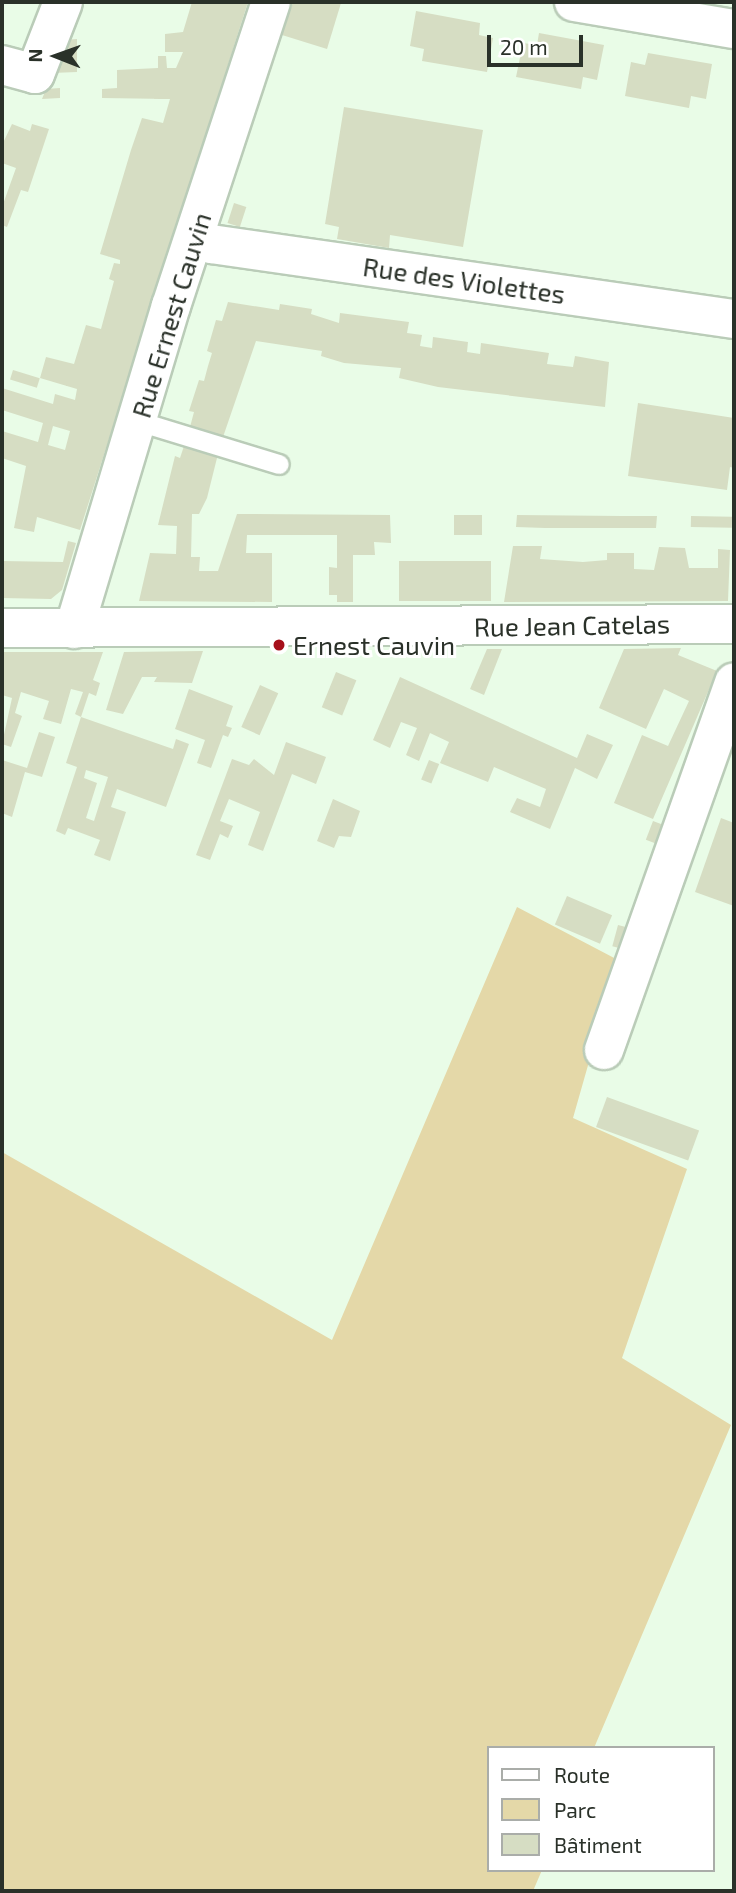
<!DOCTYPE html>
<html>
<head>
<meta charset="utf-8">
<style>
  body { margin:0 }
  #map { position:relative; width:736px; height:1893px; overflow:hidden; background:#e9fce7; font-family:"Exo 2",sans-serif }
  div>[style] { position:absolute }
  .green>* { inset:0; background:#e4d8a8 }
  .building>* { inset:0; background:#d6ddc3; transform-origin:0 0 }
  .roads { filter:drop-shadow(2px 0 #baccb8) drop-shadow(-2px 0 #baccb8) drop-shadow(0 2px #baccb8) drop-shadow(0 -2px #baccb8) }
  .service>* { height:19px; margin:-9.5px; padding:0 9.5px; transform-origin:9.5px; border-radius:9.5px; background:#fff }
  .minor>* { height:38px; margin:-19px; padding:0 19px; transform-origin:19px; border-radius:19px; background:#fff }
  .tertiary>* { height:38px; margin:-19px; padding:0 19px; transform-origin:19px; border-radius:19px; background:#fff }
  .dots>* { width:19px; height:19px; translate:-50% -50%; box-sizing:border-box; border:4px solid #fff; border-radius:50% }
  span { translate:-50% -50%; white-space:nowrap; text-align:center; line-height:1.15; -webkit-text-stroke:6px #fff; paint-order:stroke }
  .street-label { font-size:26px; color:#2a3129 }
  .poi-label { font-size:26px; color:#2a3129 }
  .left { translate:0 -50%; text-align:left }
  .frame { position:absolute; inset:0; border:4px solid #2a3129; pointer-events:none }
  .legend { position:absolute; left:487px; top:1746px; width:228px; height:126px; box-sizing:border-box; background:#fff; border:2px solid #aaada9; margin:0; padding:9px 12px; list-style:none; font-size:21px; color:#2a3129 }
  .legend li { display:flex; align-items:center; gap:14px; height:35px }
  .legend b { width:35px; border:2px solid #aaada9 }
  .north { position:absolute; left:21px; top:21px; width:70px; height:70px; -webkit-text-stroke:5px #fff; paint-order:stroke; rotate:271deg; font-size:19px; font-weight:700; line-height:28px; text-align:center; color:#2a3129 }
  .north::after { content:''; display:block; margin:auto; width:24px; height:32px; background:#2a3129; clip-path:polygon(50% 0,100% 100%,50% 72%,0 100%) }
  .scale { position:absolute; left:487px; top:35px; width:96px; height:32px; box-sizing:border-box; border:4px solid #2a3129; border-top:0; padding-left:9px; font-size:21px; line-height:24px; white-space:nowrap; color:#2a3129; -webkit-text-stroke:5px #fff; paint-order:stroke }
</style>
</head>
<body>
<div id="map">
  <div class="green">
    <div style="clip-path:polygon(517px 907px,618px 960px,573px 1118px,687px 1169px,622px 1358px,731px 1425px,594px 1748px,489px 1748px,489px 1870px,542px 1870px,533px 1891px,2px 1891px,2px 1152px,332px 1340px)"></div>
  </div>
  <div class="building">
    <div style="clip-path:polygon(evenodd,192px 2px,248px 2px,80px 530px,37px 517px,34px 532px,14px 528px,26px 466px,2px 458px,2px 431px,38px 442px,43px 423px,2px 410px,2px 388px,53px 404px,55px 394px,75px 400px,77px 389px,40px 378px,46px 357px,74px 364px,86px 325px,101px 329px,114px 281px,109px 279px,114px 263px,120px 264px,120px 260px,100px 254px,131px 150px,142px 118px,163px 123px,170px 99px,102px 98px,102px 89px,117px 88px,117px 70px,158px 68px,158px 56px,166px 56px,167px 68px,176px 68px,183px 52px,165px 52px,165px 34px,183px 32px,192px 2px,53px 426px,70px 431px,65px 450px,48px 445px,53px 426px)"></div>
    <div style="clip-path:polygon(293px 2px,341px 3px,327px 49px,282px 35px)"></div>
    <div style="clip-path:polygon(416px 11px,480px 23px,479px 35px,493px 38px,487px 72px,422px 61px,424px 49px,410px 46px)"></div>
    <div style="clip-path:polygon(539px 33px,604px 45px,597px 80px,583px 77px,581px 89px,516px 77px,523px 43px,537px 45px)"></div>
    <div style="clip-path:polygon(77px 39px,77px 72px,52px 73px,64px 40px)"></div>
    <div style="clip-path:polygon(648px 53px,712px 64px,706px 99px,691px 96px,689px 108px,625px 96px,631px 62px,645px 65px)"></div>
    <div style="clip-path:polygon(60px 88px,60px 98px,42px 99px,46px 89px)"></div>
    <div style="clip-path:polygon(344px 107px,483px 130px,463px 247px,390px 235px,389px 248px,337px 239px,339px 227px,325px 224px)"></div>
    <div style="clip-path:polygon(12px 124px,30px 131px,32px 124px,49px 129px,28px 192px,21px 190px,7px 227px,2px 225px,2px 207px,16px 168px,2px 163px,2px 145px)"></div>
    <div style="left:234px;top:203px;width:13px;height:21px;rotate:18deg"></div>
    <div style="clip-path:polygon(228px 302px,279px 310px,280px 304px,312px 309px,311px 314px,339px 323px,340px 313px,409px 322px,407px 333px,422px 335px,420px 346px,432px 348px,433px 337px,468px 342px,467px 352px,480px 354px,481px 343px,549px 353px,547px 364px,573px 367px,575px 356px,609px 362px,605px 407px,438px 387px,399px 378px,401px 368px,344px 363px,321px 356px,322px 351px,256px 341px,223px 437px,190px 427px,194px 412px,189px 411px,199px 380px,204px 381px,208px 366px,212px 353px,207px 351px,216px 320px,222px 321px)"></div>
    <div style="left:13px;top:370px;width:28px;height:10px;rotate:17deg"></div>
    <div style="clip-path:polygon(638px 403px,734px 418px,734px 468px,730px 467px,727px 490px,628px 476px)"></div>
    <div style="clip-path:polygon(185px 443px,218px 454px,207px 498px,199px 514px,192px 514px,191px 557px,200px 557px,199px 571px,218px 571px,237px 514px,390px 515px,391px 543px,374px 542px,375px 555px,353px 555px,353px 602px,337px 602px,337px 595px,329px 595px,329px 567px,337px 568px,337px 535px,247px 535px,246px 553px,272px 553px,272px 602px,139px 601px,150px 553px,176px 554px,177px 526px,158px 525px,175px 456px,180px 458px)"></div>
    <div style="left:454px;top:515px;width:28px;height:20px"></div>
    <div style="clip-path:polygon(517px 515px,622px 516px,657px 516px,656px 528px,545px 528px,516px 527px)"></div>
    <div style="left:691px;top:516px;width:41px;height:11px;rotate:1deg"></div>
    <div style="clip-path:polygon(68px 541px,76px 543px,62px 590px,51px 599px,2px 598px,2px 561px,63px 562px)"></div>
    <div style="clip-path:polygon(513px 546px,542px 546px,540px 559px,583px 562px,607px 560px,607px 553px,634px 553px,634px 569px,654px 570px,659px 547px,685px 548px,689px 568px,718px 568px,718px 549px,730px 550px,728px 601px,504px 602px)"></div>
    <div style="left:491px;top:561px;width:40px;height:92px;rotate:90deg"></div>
    <div style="clip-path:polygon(681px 648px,678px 655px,717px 671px,653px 819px,614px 803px,642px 735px,668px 746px,689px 701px,664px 689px,646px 729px,599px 708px,624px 649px)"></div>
    <div style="clip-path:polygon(487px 649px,502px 649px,484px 695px,470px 689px)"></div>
    <div style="clip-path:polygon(203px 651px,192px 683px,154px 682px,157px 677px,142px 677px,123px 714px,106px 710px,124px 652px)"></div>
    <div style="clip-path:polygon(evenodd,2px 652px,103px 652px,93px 680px,100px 683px,96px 696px,89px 693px,81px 717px,173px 749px,176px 739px,189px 744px,166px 807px,117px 789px,111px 807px,126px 812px,110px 861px,94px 855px,100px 840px,68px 828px,65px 835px,56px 831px,77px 767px,66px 763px,81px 717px,75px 714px,83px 692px,71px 689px,61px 724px,43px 719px,49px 701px,21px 692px,15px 713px,22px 716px,11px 747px,2px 744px,12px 698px,2px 695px,2px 652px,86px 770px,108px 777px,94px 821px,86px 818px,97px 783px,84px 778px,86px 770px)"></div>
    <div style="left:336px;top:672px;width:22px;height:38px;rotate:22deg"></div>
    <div style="clip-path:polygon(400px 677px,577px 758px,587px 734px,613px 745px,597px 779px,575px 768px,550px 829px,510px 812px,517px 798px,540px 807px,546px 789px,494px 767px,488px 782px,440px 763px,449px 742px,430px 733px,419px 761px,406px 755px,417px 728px,401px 722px,390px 748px,373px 740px)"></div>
    <div style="left:260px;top:685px;width:20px;height:46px;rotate:24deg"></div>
    <div style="clip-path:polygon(189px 689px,233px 706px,226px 726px,232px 728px,228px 737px,223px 735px,211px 768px,197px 763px,205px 740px,175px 729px)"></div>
    <div style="clip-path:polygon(39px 732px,55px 737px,42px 777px,25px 772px,12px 817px,2px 813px,2px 760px,27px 768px)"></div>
    <div style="clip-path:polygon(286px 742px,326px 757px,316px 784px,292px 774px,263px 851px,248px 845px,260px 812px,229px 799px,220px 821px,233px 826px,228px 838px,220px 834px,210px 860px,196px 855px,232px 759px,249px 765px,254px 759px,274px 775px)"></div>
    <div style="left:429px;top:760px;width:11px;height:21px;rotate:22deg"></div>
    <div style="clip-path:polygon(333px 799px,360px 811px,351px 837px,339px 836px,334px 848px,317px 841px)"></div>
    <div style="clip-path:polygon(721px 818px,734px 823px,734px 906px,695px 892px)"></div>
    <div style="left:653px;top:821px;width:17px;height:20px;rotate:21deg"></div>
    <div style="left:567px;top:896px;width:49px;height:31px;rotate:23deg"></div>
    <div style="left:618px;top:925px;width:11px;height:22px;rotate:15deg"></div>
    <div style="left:607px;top:1097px;width:98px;height:32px;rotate:20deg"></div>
  </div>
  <div class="roads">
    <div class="service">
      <div style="left:138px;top:421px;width:147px;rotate:17deg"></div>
    </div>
    <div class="minor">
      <div style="left:574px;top:2px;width:162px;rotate:9.6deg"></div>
      <div style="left:2px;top:65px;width:34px;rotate:15deg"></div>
      <div style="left:35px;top:74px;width:77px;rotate:-68.7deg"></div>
      <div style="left:195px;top:236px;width:18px;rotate:27deg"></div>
      <div style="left:211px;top:244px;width:528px;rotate:8.16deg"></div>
      <div style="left:74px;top:629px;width:337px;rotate:-73.3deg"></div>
      <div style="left:171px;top:306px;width:320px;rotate:-71.8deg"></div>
      <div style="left:604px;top:1050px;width:390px;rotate:-70.5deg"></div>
    </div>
    <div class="tertiary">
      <div style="left:2px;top:628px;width:732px;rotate:-0.31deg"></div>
    </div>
  </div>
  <div class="dots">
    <div style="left:279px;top:645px;background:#a60f1a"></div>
  </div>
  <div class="street-label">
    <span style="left:464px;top:280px;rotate:8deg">Rue des Violettes</span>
    <span style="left:171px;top:315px;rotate:-73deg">Rue Ernest Cauvin</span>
    <span style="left:572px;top:625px;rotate:-1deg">Rue Jean Catelas</span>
  </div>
  <div class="poi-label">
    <span class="left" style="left:293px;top:645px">Ernest Cauvin</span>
  </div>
  <div class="frame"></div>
  <ul class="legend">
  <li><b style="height:9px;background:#fff"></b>Route</li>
  <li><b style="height:19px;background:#e4d8a8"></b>Parc</li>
  <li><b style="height:19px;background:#d6ddc3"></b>Bâtiment</li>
  </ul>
  <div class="north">N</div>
  <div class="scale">20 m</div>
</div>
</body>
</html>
